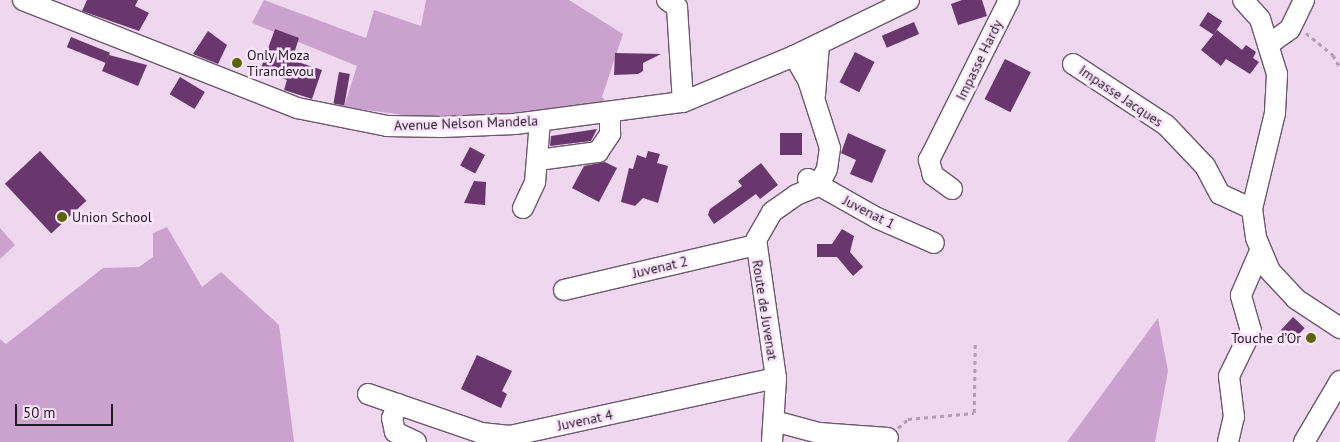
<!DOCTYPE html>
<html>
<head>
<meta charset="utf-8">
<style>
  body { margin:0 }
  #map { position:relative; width:1340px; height:442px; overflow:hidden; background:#eed7ef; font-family:"PT Sans",sans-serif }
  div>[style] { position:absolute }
  .green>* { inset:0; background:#cba2cd }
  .building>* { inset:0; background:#6a366e; transform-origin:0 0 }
  .path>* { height:2.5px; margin-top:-1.25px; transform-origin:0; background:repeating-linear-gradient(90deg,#b19fb2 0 4px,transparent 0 8px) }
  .roads { filter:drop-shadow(1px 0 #6c586d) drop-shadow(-1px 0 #6c586d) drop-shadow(0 1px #6c586d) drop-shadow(0 -1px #6c586d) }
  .minor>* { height:20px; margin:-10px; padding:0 10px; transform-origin:10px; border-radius:10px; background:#fff }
  .dots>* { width:14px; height:14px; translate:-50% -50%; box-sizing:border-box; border:2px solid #fbe4fc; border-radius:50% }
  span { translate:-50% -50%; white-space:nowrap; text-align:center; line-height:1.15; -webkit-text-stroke:5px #fbe4fc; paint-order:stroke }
  .poi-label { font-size:14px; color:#231b23 }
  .left { translate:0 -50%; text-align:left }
  .right { translate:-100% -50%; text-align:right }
  .street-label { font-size:14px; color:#231b23 }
  .scale { position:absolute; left:15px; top:404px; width:98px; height:22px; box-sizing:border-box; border:2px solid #231b23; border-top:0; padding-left:6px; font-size:15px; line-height:18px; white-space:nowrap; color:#231b23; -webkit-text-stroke:4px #fbe4fc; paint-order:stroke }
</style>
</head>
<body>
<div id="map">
  <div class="green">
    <div style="clip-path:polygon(264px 0,366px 38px,374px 10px,421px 26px,426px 0,569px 0,623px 34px,602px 97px,610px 106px,455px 122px,344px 107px,357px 66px,252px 23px)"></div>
    <div style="clip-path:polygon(167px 227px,202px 287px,221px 272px,279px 325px,294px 442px,0 442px,0 339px,6px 344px,103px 268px,139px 267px,153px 257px,153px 233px)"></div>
    <div style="clip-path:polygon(0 228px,15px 245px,0 259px)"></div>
    <div style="clip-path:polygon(1158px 318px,1168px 371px,1155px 442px,1067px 442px)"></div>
  </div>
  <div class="building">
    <div style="clip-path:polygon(87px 0,138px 0,135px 6px,149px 13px,139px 31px,82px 11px)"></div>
    <div style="clip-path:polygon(962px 0,982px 0,987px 16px,958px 25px,951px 4px)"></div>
    <div style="left:1208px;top:12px;width:17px;height:16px;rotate:33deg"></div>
    <div style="left:914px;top:22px;width:13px;height:35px;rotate:67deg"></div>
    <div style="clip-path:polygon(275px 29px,299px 38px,292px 60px,322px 70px,312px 99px,284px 90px,287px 80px,260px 71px)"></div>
    <div style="clip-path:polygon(1217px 30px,1242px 50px,1246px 45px,1256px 52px,1253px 58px,1259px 62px,1250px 74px,1226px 59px,1221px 66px,1201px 50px)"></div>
    <div style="clip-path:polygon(208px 31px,227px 45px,218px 64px,193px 54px)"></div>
    <div style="left:71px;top:37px;width:42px;height:11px;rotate:22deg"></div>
    <div style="left:855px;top:52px;width:22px;height:34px;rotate:27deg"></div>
    <div style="clip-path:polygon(615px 53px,661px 54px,643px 63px,643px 71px,638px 74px,614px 75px)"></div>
    <div style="clip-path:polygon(109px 55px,147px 65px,138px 86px,102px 71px)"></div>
    <div style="left:1005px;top:59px;width:29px;height:45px;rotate:27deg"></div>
    <div style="left:339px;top:72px;width:11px;height:32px;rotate:10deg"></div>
    <div style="left:180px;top:77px;width:29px;height:20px;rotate:31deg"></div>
    <div style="clip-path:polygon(597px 129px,591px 141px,550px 146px,551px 136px)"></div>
    <div style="left:802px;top:133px;width:22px;height:22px;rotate:90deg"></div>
    <div style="clip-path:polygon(848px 133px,886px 150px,872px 183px,850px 174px,856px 160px,841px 153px)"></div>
    <div style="left:470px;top:147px;width:17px;height:21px;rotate:28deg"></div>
    <div style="left:40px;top:151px;width:68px;height:48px;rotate:47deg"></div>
    <div style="clip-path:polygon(648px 151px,660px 154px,657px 163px,668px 166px,658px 203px,643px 198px,635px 206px,621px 202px,629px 168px,633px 169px,637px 155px,646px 158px)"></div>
    <div style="clip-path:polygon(605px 162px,617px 168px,599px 202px,572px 188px,584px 166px)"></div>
    <div style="clip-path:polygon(761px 163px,778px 185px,760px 199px,756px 194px,714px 224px,708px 215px,710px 209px,742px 186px,738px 181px)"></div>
    <div style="clip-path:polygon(474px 181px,486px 182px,485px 205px,464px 203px)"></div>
    <div style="clip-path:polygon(842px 229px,854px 236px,850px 252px,863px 267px,853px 276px,837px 257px,817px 257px,817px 244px,832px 244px)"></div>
    <div style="left:1293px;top:317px;width:16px;height:20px;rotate:43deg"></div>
    <div style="clip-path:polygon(477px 355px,512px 371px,502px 391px,507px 394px,501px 408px,461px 389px)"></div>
  </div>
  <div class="path">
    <div style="left:1306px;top:33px;width:35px;rotate:39deg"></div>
    <div style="left:1333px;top:55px;width:14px;rotate:60deg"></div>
    <div style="left:898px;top:428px;width:13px;rotate:-42deg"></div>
    <div style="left:908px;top:419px;width:66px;rotate:-5.2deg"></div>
    <div style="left:974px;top:413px;width:69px;rotate:-89.2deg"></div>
  </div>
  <div class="roads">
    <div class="minor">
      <div style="left:23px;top:0;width:295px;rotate:21.5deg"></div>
      <div style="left:297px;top:108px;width:92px;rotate:11.3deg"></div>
      <div style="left:387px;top:126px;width:55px;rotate:1deg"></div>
      <div style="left:442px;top:127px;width:73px;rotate:-2.4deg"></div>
      <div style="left:515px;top:124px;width:169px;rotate:-7.5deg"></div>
      <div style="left:683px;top:102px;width:120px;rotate:-22.5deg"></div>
      <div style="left:794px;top:56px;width:128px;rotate:-26deg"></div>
      <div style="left:667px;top:0;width:12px;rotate:35deg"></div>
      <div style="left:677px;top:7px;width:95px;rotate:86.4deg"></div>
      <div style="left:1243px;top:0;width:25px;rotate:48deg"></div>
      <div style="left:1260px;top:19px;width:58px;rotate:72.8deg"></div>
      <div style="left:1277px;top:74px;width:39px;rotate:93deg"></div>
      <div style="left:1275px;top:113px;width:99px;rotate:103.5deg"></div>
      <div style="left:1252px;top:209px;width:29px;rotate:82deg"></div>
      <div style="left:1256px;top:238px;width:36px;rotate:67deg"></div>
      <div style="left:1270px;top:271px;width:38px;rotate:47deg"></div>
      <div style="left:1296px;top:299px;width:53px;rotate:33.4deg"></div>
      <div style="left:1268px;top:45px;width:27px;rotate:-36deg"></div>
      <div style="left:1290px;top:29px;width:32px;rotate:-64deg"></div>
      <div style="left:1073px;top:64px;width:111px;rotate:33.3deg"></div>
      <div style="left:1166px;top:125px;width:57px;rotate:46.4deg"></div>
      <div style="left:1205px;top:166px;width:32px;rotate:62deg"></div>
      <div style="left:1220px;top:194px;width:35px;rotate:25deg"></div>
      <div style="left:815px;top:95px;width:51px;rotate:-85.5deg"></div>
      <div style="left:538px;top:160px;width:61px;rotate:-7.6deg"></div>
      <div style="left:598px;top:152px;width:22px;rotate:-56deg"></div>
      <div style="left:610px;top:134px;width:21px;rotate:-90deg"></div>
      <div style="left:808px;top:179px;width:79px;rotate:29.5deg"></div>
      <div style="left:877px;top:218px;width:62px;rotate:23.7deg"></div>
      <div style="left:952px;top:189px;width:24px;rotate:-144deg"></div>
      <div style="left:933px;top:175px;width:16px;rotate:-105deg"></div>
      <div style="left:929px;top:160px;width:179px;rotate:-63.4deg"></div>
      <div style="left:523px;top:208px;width:29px;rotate:-65deg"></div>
      <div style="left:535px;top:182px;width:61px;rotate:-85.3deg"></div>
      <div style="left:564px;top:290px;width:197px;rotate:-13.2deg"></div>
      <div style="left:368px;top:394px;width:120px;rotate:19deg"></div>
      <div style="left:481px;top:433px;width:29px;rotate:6deg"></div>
      <div style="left:510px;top:436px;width:272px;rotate:-12.3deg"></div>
      <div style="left:398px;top:404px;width:15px;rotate:113deg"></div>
      <div style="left:392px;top:418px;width:14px;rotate:78deg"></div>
      <div style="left:395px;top:432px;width:23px;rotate:25deg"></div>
      <div style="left:774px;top:421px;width:47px;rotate:14.9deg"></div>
      <div style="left:819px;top:433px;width:69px;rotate:4.1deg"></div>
      <div style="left:772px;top:442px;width:64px;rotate:-86.4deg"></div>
      <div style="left:776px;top:378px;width:139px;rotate:-98.2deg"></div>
      <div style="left:756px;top:240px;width:32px;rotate:-60deg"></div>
      <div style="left:772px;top:212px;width:29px;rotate:-35deg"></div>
      <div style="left:796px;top:195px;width:24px;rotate:-22deg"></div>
      <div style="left:818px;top:186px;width:19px;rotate:-62deg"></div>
      <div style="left:827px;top:169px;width:21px;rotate:-82deg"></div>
      <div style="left:830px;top:148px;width:71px;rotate:-107.9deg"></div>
      <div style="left:808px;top:80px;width:28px;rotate:-120deg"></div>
      <div style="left:1228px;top:442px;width:26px;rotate:-77deg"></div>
      <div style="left:1234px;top:417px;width:41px;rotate:-97deg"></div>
      <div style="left:1229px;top:376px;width:50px;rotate:-63.9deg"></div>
      <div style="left:1251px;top:331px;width:37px;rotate:-106deg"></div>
      <div style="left:1241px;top:295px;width:48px;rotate:-66.6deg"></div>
      <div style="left:1304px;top:442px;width:71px;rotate:-59.5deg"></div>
    </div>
  </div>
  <div class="dots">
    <div style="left:237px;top:63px;background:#5d6503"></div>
    <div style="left:62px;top:217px;background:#5d6503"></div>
    <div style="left:1311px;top:338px;background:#5d6503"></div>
  </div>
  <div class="poi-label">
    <span class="left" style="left:247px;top:63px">Only Moza<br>Tirandevou</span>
    <span class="left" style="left:72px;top:217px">Union School</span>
    <span class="right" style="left:1301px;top:338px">Touche d’Or</span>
  </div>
  <div class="street-label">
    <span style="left:979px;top:60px;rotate:-64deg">Impasse Hardy</span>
    <span style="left:1121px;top:96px;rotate:34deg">Impasse Jacques</span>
    <span style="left:466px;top:123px;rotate:-2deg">Avenue Nelson Mandela</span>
    <span style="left:869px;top:212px;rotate:27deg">Juvenat 1</span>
    <span style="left:660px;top:267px;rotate:-13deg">Juvenat 2</span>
    <span style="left:765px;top:310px;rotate:81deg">Route de Juvenat</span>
    <span style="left:585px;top:420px;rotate:-12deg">Juvenat 4</span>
  </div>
  <div class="scale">50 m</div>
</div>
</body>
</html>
